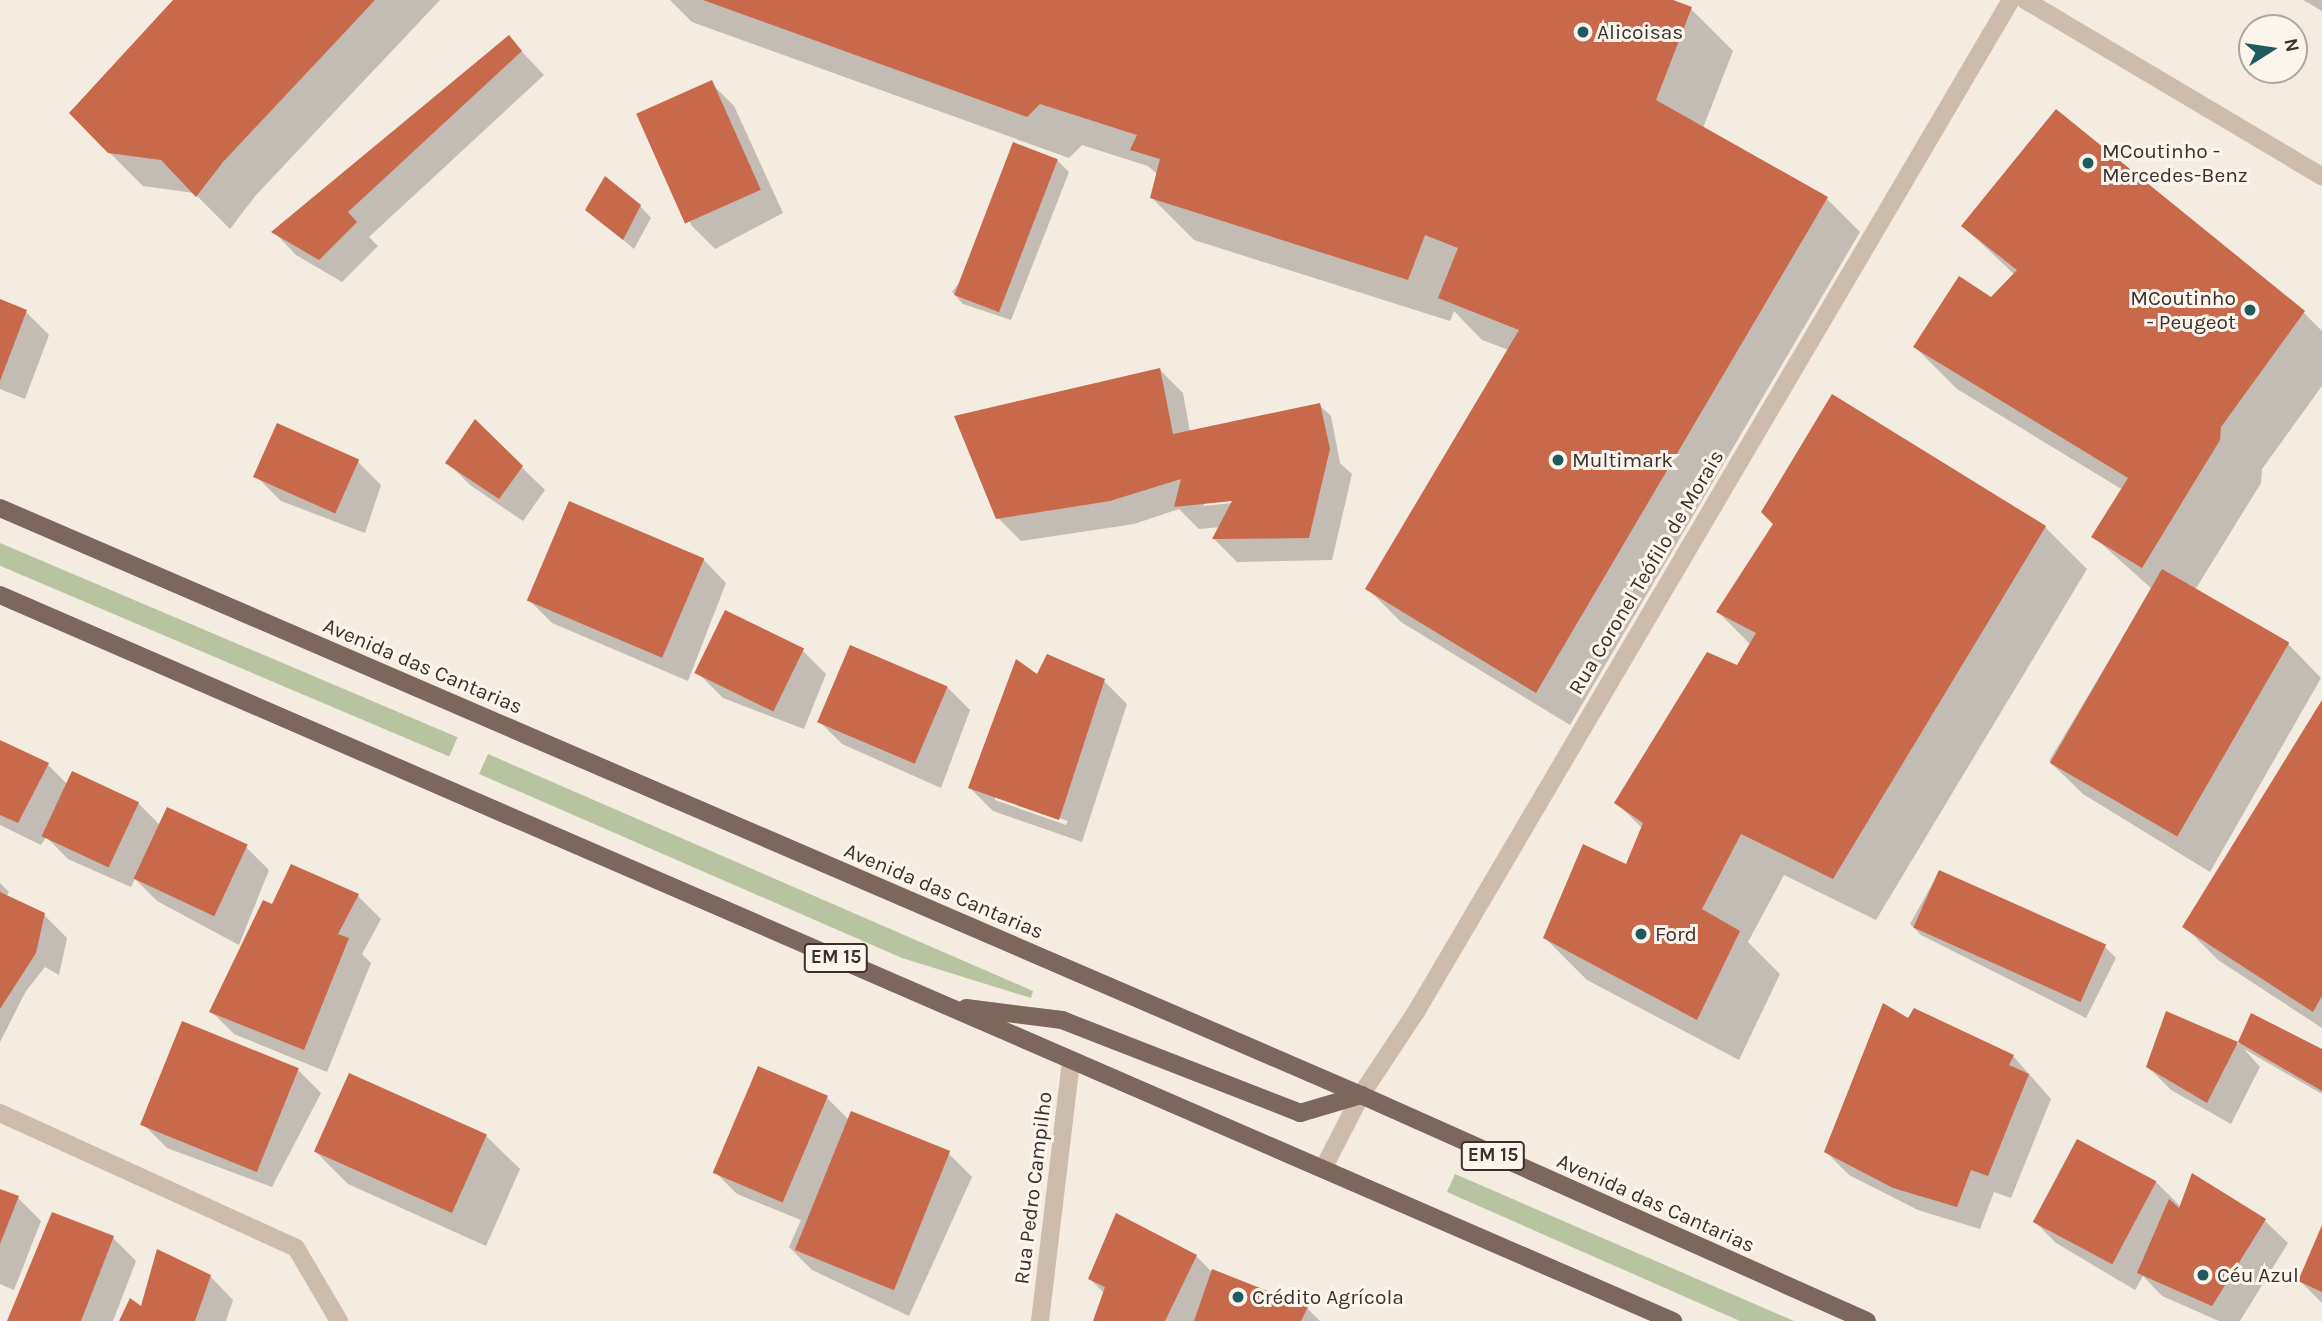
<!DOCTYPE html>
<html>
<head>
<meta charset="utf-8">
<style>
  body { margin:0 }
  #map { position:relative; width:2322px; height:1321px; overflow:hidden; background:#f4ebe1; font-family:Karla,sans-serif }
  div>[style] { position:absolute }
  .green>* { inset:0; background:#b8c4a0; transform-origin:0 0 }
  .shadow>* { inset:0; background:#0003 }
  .building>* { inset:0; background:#c8694b; transform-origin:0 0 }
  .street>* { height:18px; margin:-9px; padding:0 9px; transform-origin:9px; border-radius:9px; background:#cdbbac }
  .primary>* { height:18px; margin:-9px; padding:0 9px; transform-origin:9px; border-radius:9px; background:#7d675c }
  .dots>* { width:19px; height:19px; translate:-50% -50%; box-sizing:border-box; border:4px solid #fbf5ee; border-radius:50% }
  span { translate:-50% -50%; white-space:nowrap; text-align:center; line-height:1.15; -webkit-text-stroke:6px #fbf5ee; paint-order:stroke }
  .shield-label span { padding:2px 5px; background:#fbf5ee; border:2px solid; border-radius:5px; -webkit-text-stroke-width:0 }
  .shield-label { font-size:19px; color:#3b302b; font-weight:700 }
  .poi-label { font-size:21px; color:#3b302b }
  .left { translate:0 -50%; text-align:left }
  .right { translate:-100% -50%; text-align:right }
  .street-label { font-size:21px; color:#3b302b }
  .north { position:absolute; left:2238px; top:14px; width:70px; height:70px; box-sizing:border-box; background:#fbf5ee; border:2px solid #aea6a0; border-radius:50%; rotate:78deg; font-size:19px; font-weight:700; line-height:28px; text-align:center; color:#3b302b }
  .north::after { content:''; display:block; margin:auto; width:24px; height:32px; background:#1f5a5e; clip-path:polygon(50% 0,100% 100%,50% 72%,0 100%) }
</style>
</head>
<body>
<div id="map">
  <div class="green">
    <div style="left:0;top:543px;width:497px;height:21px;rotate:23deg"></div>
    <div style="clip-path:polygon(488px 754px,1033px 991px,1031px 998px,902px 958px,479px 774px)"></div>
    <div style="clip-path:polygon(1455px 1174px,1794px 1321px,1740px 1321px,1447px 1192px)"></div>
  </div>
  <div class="shadow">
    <div style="clip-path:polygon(174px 0,440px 0,256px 195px,230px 229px,194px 193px,143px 186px,109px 152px)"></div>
    <div style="clip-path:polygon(670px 0,1668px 0,1691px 9px,1733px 51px,1703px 128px,1826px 198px,1860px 232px,1570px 725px,1401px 622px,1368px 589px,1509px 350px,1482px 340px,1454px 311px,1450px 321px,1194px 240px,1152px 198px,1158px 175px,1148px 166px,1082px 145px,1069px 158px,692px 22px)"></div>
    <div style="clip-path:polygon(2303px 0,2322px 0,2322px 11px)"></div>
    <div style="clip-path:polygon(508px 37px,544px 75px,369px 237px,378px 246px,342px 282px,296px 255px,274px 232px)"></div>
    <div style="clip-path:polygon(711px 83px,734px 106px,783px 213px,715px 249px,692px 226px,639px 117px)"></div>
    <div style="clip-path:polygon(1057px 160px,1069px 172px,1011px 320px,963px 304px,952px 292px)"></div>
    <div style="clip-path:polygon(640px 206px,651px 218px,634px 249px,588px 210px)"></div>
    <div style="clip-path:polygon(1963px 226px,2303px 312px,2322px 331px,2322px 386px,2262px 469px,2261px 483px,2195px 590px,2288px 644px,2321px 678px,2210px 872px,2083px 794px,2049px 761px,2152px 589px,2094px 537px,2123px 490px,1957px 389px,1915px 347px,1992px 299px,2015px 275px)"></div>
    <div style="clip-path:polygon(0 301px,26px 312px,49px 335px,25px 399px,0 389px)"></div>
    <div style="clip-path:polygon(evenodd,1160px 370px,1183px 393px,1190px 432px,1319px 405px,1331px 416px,1340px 463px,1352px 474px,1332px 560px,1237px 562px,1214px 539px,1221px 527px,1199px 529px,1179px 509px,1134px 524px,1021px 541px,998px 518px,1160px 370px,1241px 498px,1241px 502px,1204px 506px,1204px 502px,1241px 498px)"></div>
    <div style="clip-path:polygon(475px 422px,545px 490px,523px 521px,470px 485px,447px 462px)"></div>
    <div style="clip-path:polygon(358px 462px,381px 485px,365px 533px,281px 501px,258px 478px)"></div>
    <div style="clip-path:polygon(1775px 524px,2045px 527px,2087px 569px,1876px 920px,1784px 875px,1748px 942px,1780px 974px,1739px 1060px,1587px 980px,1545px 938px,1627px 867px,1643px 829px,1617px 803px,1738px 667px,1751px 645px,1718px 612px)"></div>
    <div style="clip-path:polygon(703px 559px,726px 583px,688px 681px,552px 623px,529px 600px)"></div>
    <div style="clip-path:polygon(803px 651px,826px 674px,804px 729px,723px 698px,700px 675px)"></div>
    <div style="clip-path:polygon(evenodd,1038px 677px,1104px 681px,1127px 704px,1082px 842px,993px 811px,970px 788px,1038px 677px,995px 796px,1068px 821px,1066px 825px,995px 800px,995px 796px)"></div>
    <div style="clip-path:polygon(947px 687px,970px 710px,941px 788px,842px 744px,819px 721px)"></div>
    <div style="clip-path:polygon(2322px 703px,2322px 1028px,2218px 960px,2184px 926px)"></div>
    <div style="clip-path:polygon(0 741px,48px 765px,68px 785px,138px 803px,160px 825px,246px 847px,269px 870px,239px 945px,157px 901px,135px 879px,131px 887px,68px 859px,46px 837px,41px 845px,0 825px)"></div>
    <div style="clip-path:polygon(1939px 872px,2105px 947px,2116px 958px,2086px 1018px,1921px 935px,1910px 924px)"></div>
    <div style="clip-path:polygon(0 883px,9px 892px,6px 897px,44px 915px,67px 938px,59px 975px,45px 967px,26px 991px,0 1042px)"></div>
    <div style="clip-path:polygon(358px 896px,381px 919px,362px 954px,371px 963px,327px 1072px,234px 1034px,211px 1011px,273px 907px)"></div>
    <div style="clip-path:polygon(2167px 1013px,2239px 1044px,2252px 1015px,2322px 1051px,2322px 1094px,2244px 1049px,2260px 1067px,2231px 1124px,2171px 1090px,2148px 1067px)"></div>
    <div style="clip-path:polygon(1909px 1020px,2013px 1056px,2051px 1099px,2011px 1198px,1994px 1192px,1980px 1229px,1918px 1210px,1849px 1175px,1826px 1152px)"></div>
    <div style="clip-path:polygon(298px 1070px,321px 1093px,272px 1187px,167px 1148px,144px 1125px)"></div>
    <div style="clip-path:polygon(827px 1098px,849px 1120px,949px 1154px,972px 1177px,909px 1316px,812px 1270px,789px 1247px,801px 1220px,737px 1194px,714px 1171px)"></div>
    <div style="clip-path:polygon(486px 1136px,520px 1169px,486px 1246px,348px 1184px,315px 1151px)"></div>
    <div style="clip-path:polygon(2156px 1182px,2181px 1207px,2264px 1220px,2288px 1243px,2240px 1321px,2219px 1321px,2162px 1296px,2143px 1276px,2135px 1290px,2056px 1243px,2033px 1220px)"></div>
    <div style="clip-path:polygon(0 1191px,18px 1198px,41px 1221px,14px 1290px,0 1284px)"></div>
    <div style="clip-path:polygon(53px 1214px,113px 1238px,136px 1261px,113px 1321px,8px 1321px)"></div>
    <div style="clip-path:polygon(2322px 1230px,2322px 1303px,2300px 1281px)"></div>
    <div style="clip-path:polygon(1196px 1256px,1213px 1273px,1307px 1308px,1320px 1321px,1095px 1321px,1104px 1293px,1090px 1279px)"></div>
    <div style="clip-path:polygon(210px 1276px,233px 1300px,226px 1321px,121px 1321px)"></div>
  </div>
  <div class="building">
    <div style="clip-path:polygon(173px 0,375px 0,223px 162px,196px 197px,161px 160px,108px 153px,69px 113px)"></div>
    <div style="clip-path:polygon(703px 0,1673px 0,1692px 7px,1656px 100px,1828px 197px,1536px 693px,1365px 589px,1519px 330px,1438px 298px,1458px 248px,1425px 235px,1408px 280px,1150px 198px,1160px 159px,1130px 150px,1137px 135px,1040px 104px,1027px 117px)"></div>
    <div style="clip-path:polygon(509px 35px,522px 51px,348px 212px,357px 222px,319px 260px,271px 232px)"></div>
    <div style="left:712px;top:80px;width:120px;height:83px;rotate:66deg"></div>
    <div style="clip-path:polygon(2056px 109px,2305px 311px,2221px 427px,2220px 440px,2142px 568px,2091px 537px,2128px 478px,1913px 347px,1959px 276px,1991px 297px,2017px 270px,1961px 226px)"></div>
    <div style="left:1013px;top:142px;width:48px;height:164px;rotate:21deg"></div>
    <div style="clip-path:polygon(605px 176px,641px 205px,623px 240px,585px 210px)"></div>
    <div style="clip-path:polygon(0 299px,27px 310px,0 381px)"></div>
    <div style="clip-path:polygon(1160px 368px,1173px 434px,1320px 403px,1330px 449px,1309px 538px,1212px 539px,1232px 501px,1174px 507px,1181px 479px,1110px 501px,996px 519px,954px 416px)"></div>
    <div style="clip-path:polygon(1832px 394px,2046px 526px,1833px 879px,1741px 834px,1702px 909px,1740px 931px,1697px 1020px,1543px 938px,1583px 844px,1626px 864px,1643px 823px,1614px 803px,1707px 652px,1737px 665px,1756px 633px,1716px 612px,1773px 524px,1761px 512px)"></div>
    <div style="clip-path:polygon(475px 419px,523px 466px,499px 499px,445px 463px)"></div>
    <div style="left:277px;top:423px;width:90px;height:59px;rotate:24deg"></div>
    <div style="left:569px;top:501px;width:147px;height:108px;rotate:23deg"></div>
    <div style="left:2162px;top:569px;width:147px;height:224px;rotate:30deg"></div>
    <div style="left:725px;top:610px;width:88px;height:70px;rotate:26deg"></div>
    <div style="left:850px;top:645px;width:106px;height:84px;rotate:23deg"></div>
    <div style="clip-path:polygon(1047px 654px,1105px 679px,1059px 820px,968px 788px,1016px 659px,1037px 674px)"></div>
    <div style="clip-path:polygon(2322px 700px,2322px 996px,2313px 1012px,2182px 927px)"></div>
    <div style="clip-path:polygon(0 740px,49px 763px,18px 823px,0 815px)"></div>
    <div style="left:72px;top:771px;width:74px;height:72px;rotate:25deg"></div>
    <div style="left:167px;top:807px;width:89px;height:79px;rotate:25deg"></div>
    <div style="clip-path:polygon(291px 864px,359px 894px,338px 934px,349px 938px,304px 1050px,209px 1012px,263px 900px,272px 904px)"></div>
    <div style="left:1939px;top:870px;width:183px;height:63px;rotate:24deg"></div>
    <div style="clip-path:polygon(0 892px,45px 913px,36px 953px,0 1009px)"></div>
    <div style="clip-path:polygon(1883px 1003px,1908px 1018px,1914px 1008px,2014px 1055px,2009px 1065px,2029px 1074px,1988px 1176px,1971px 1170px,1957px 1207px,1893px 1188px,1824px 1152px)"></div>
    <div style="clip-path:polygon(2166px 1011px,2238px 1042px,2251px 1013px,2322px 1049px,2322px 1091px,2238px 1042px,2207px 1103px,2146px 1067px)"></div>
    <div style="left:182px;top:1021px;width:126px;height:112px;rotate:22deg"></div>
    <div style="left:758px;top:1066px;width:76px;height:116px;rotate:23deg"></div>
    <div style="left:349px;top:1073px;width:151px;height:86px;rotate:24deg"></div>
    <div style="left:851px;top:1111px;width:107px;height:150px;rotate:22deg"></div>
    <div style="left:2077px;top:1139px;width:90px;height:94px;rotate:28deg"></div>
    <div style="clip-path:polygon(2192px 1173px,2266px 1219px,2212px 1306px,2137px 1273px,2169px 1199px,2179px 1208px)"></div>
    <div style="clip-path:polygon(0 1189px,19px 1196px,0 1244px)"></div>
    <div style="clip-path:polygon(52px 1212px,114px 1236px,81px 1321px,7px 1321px)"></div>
    <div style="clip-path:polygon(1116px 1213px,1197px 1255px,1165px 1321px,1093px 1321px,1105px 1287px,1088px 1279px)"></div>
    <div style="clip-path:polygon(2322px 1225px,2322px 1292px,2298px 1281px)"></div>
    <div style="clip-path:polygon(157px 1249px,211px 1275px,195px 1321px,119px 1321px,130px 1298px,141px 1306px)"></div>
    <div style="clip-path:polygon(1212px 1269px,1308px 1307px,1301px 1321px,1194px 1321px)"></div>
  </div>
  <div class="street">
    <div style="left:2025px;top:0;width:345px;rotate:30.7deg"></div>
    <div style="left:0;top:1113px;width:325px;rotate:24.5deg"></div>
    <div style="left:296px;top:1248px;width:85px;rotate:59.5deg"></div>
    <div style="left:1323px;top:1169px;width:83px;rotate:-62.8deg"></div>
    <div style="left:1361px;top:1095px;width:100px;rotate:-56.5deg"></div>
    <div style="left:1416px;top:1012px;width:1174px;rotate:-59.55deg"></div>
    <div style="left:1040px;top:1321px;width:263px;rotate:-83.2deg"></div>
  </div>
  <div class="primary">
    <div style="left:0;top:508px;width:1482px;rotate:23.33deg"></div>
    <div style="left:1361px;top:1095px;width:554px;rotate:24.07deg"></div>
    <div style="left:0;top:595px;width:1824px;rotate:23.46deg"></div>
    <div style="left:966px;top:1008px;width:97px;rotate:7.1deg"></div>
    <div style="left:1062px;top:1020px;width:256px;rotate:21.3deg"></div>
    <div style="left:1300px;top:1113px;width:64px;rotate:-16.4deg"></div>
  </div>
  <div class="dots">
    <div style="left:1583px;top:32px;background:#1f5a5e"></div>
    <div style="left:2088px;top:163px;background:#1f5a5e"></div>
    <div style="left:2250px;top:310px;background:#1f5a5e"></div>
    <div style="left:1558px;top:460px;background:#1f5a5e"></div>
    <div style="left:1641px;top:934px;background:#1f5a5e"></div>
    <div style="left:2203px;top:1275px;background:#1f5a5e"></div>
    <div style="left:1238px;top:1297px;background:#1f5a5e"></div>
  </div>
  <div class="shield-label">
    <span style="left:836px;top:958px">EM 15</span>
    <span style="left:1493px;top:1156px">EM 15</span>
  </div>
  <div class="poi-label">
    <span class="left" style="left:1597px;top:32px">Alicoisas</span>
    <span class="left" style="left:2102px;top:163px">MCoutinho -<br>Mercedes-Benz</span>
    <span class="right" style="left:2236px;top:310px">MCoutinho<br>- Peugeot</span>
    <span class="left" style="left:1572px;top:460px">Multimark</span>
    <span class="left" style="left:1655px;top:934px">Ford</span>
    <span class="left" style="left:2217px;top:1275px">Céu Azul</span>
    <span class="left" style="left:1252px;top:1297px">Crédito Agrícola</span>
  </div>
  <div class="street-label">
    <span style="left:1646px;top:572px;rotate:-59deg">Rua Coronel Teófilo de Morais</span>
    <span style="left:423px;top:666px;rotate:23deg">Avenida das Cantarias</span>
    <span style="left:944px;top:891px;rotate:23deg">Avenida das Cantarias</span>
    <span style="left:1033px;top:1188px;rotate:-83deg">Rua Pedro Campilho</span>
    <span style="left:1656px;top:1203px;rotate:24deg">Avenida das Cantarias</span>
  </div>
  <div class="north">N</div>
</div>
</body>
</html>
